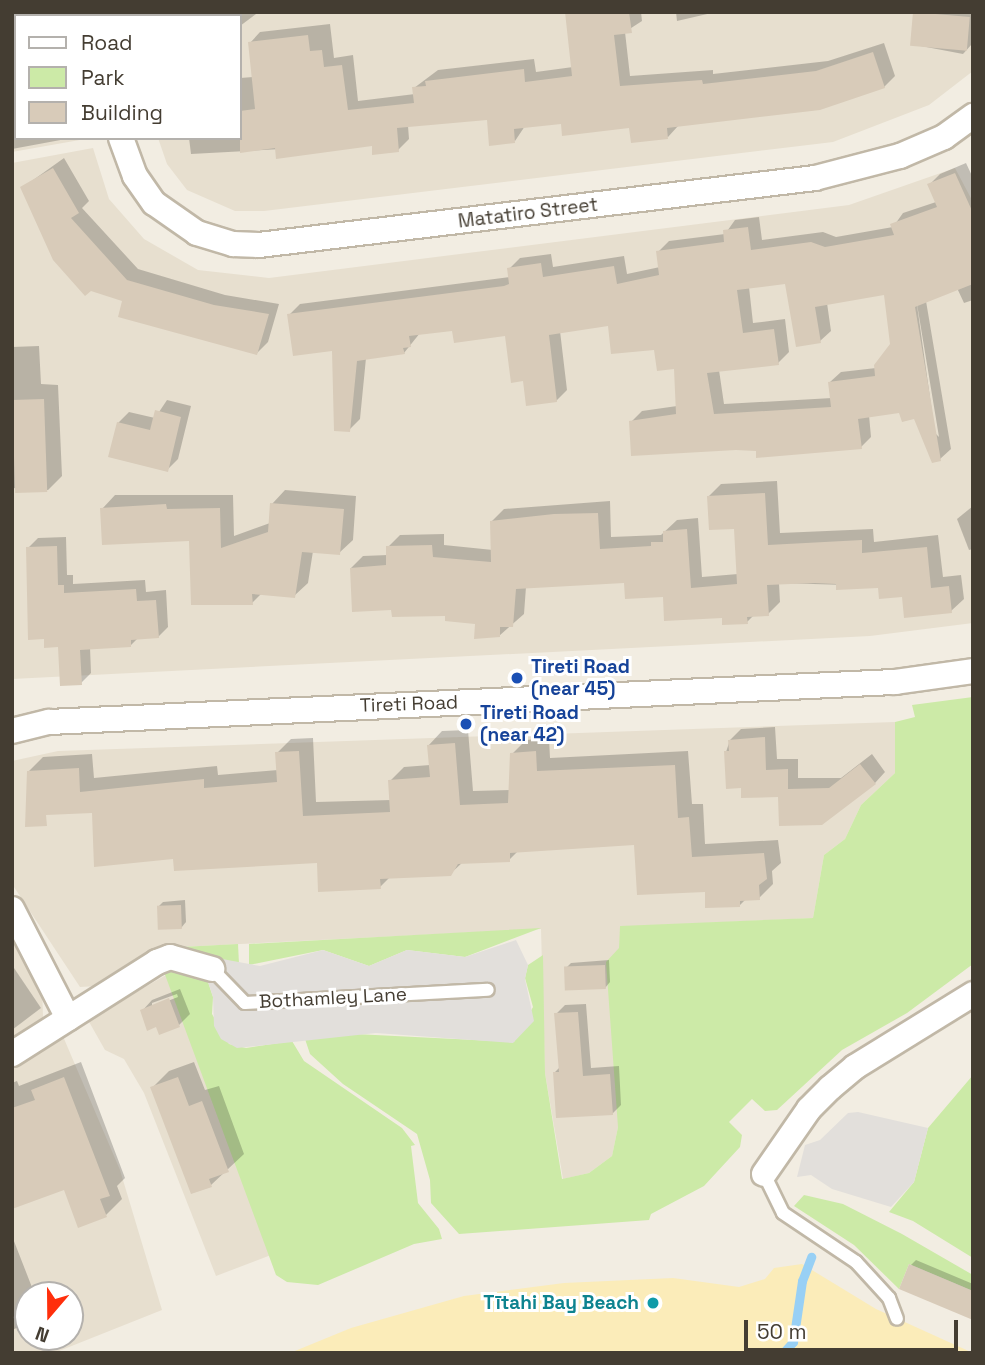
<!DOCTYPE html>
<html>
<head>
<meta charset="utf-8">
<style>
  body { margin:0 }
  #map { position:relative; width:985px; height:1365px; overflow:hidden; background:#f2ede2; font-family:"Space Grotesk",sans-serif }
  div>[style] { position:absolute }
  .residential>* { inset:0; background:#e7dfcf }
  .green>* { inset:0; background:#cceaa7 }
  .sand>* { inset:0; background:#fbecb9 }
  .parking>* { inset:0; background:#e2dfdb }
  .shadow>* { inset:0; background:#0003 }
  .stream>* { height:9px; margin:-4.5px; padding:0 4.5px; transform-origin:4.5px; border-radius:4.5px; background:#98d0f5 }
  .building>* { inset:0; background:#d8cbb9; transform-origin:0 0 }
  .roads { filter:drop-shadow(2px 0 #c1b8a7) drop-shadow(-2px 0 #c1b8a7) drop-shadow(0 2px #c1b8a7) drop-shadow(0 -2px #c1b8a7) }
  .lane>* { height:12px; margin:-6px; padding:0 6px; transform-origin:6px; border-radius:6px; background:#fff }
  .street>* { height:24px; margin:-12px; padding:0 12px; transform-origin:12px; border-radius:12px; background:#fff }
  .dots>* { width:19px; height:19px; translate:-50% -50%; box-sizing:border-box; border:4px solid #fff; border-radius:50% }
  span { translate:-50% -50%; white-space:nowrap; text-align:center; line-height:1.15; -webkit-text-stroke:6px #fff; paint-order:stroke }
  .street-label { font-size:19px; color:#443d32 }
  .transit-label { font-size:19px; color:#164399; font-weight:700 }
  .left { translate:0 -50%; text-align:left }
  .culture-label { font-size:19px; color:#0d838f; font-weight:700 }
  .right { translate:-100% -50%; text-align:right }
  .frame { position:absolute; inset:0; border:14px solid #443d32; pointer-events:none }
  .legend { position:absolute; left:14px; top:14px; width:228px; height:126px; box-sizing:border-box; background:#fff; border:2px solid #b4b1ad; margin:0; padding:9px 12px; list-style:none; font-size:21px; color:#443d32 }
  .legend li { display:flex; align-items:center; gap:14px; height:35px }
  .legend b { width:35px; border:2px solid #b4b1ad }
  .north { position:absolute; left:14px; top:1281px; width:70px; height:70px; box-sizing:border-box; background:#fff; border:2px solid #b4b1ad; border-radius:50%; rotate:200deg; font-size:19px; font-weight:700; line-height:28px; text-align:center; color:#443d32 }
  .north::after { content:''; display:block; margin:auto; width:24px; height:32px; background:#ff2f0c; clip-path:polygon(50% 0,100% 100%,50% 72%,0 100%) }
  .scale { position:absolute; left:744px; top:1320px; width:214px; height:32px; box-sizing:border-box; border:4px solid #443d32; border-top:0; padding-left:9px; font-size:21px; line-height:24px; white-space:nowrap; color:#443d32; -webkit-text-stroke:5px #fff; paint-order:stroke }
</style>
</head>
<body>
<div id="map">
  <div class="residential">
    <div style="clip-path:polygon(12px 12px,75px 16px,16px 16px,16px 138px,91px 138px,12px 152px)"></div>
    <div style="clip-path:polygon(143px 12px,973px 12px,973px 71px,929px 105px,833px 142px,264px 211px,235px 211px,187px 190px,167px 164px,158px 138px,240px 138px,240px 16px)"></div>
    <div style="clip-path:polygon(93px 148px,109px 199px,144px 239px,198px 270px,269px 278px,849px 205px,955px 168px,973px 202px,973px 623px,870px 636px,12px 679px,12px 163px)"></div>
    <div style="clip-path:polygon(895px 722px,895px 773px,861px 805px,845px 839px,824px 855px,813px 918px,620px 927px,618px 1127px,612px 1156px,589px 1173px,563px 1179px,545px 1073px,541px 929px,159px 948px,98px 986px,80px 987px,12px 884px,12px 761px,58px 751px)"></div>
    <div style="clip-path:polygon(12px 942px,42px 986px,43px 1018px,12px 1037px)"></div>
    <div style="clip-path:polygon(166px 975px,271px 1255px,216px 1276px,144px 1093px,124px 1059px,105px 1050px,88px 1020px)"></div>
    <div style="clip-path:polygon(evenodd,62px 1034px,120px 1170px,162px 1310px,54px 1353px,12px 1353px,12px 1068px,62px 1034px,28px 1295px,70px 1295px,70px 1337px,28px 1337px,28px 1295px)"></div>
  </div>
  <div class="green">
    <div style="clip-path:polygon(973px 697px,973px 964px,907px 1013px,842px 1050px,777px 1110px,765px 1111px,752px 1099px,729px 1122px,742px 1135px,740px 1147px,704px 1186px,651px 1214px,649px 1220px,459px 1234px,431px 1203px,430px 1180px,417px 1134px,343px 1084px,310px 1054px,305px 1039px,355px 1034px,514px 1042px,533px 1007px,525px 978px,528px 965px,543px 955px,545px 1073px,562px 1179px,589px 1173px,612px 1156px,618px 1127px,606px 962px,619px 948px,620px 926px,813px 918px,824px 855px,845px 839px,861px 805px,895px 773px,895px 722px,915px 717px,912px 705px)"></div>
    <div style="clip-path:polygon(541px 928px,465px 957px,407px 950px,369px 966px,323px 950px,249px 965px,249px 944px)"></div>
    <div style="clip-path:polygon(238px 944px,239px 964px,181px 950px,181px 947px)"></div>
    <div style="clip-path:polygon(169px 969px,207px 979px,213px 997px,212px 1014px,229px 1044px,246px 1048px,292px 1041px,304px 1061px,402px 1128px,415px 1145px,411px 1146px,418px 1203px,439px 1229px,442px 1239px,414px 1244px,318px 1285px,287px 1282px,276px 1275px,164px 972px)"></div>
    <div style="clip-path:polygon(973px 1075px,973px 1258px,913px 1221px,889px 1212px,914px 1182px,928px 1128px)"></div>
    <div style="clip-path:polygon(804px 1195px,843px 1204px,902px 1234px,973px 1275px,973px 1291px,909px 1264px,899px 1289px,854px 1245px,794px 1206px)"></div>
  </div>
  <div class="sand">
    <div style="clip-path:polygon(802px 1264px,876px 1309px,973px 1353px,290px 1353px,351px 1328px,464px 1296px,564px 1283px,673px 1278px,739px 1287px,765px 1279px,774px 1268px)"></div>
  </div>
  <div class="parking">
    <div style="clip-path:polygon(516px 940px,528px 965px,525px 979px,534px 1021px,513px 1043px,376px 1033px,237px 1048px,221px 1039px,214px 1026px,213px 997px,207px 979px,217px 958px,260px 966px,323px 950px,369px 966px,407px 950px,465px 957px)"></div>
    <div style="clip-path:polygon(858px 1112px,928px 1128px,914px 1182px,891px 1207px,832px 1189px,811px 1175px,797px 1177px,805px 1145px,820px 1140px,848px 1113px)"></div>
  </div>
  <div class="shadow">
    <div style="clip-path:polygon(12px 12px,51px 16px,16px 16px,16px 138px,66px 139px,12px 149px)"></div>
    <div style="clip-path:polygon(170px 12px,256px 12px,256px 14px,240px 26px,240px 16px)"></div>
    <div style="clip-path:polygon(567px 12px,641px 12px,642px 21px,625px 32px,630px 76px,713px 70px,713px 74px,828px 61px,884px 43px,895px 76px,884px 87px,678px 126px,668px 137px,631px 127px,562px 122px,525px 126px,515px 141px,488px 118px,408px 126px,409px 139px,398px 150px,373px 144px,191px 154px,189px 138px,240px 138px,240px 78px,253px 77px,250px 43px,260px 32px,330px 24px,334px 58px,353px 55px,358px 101px,415px 94px,414px 88px,438px 70px,534px 59px,536px 72px,573px 67px)"></div>
    <div style="clip-path:polygon(676px 12px,716px 12px,677px 21px)"></div>
    <div style="clip-path:polygon(930px 12px,973px 12px,972px 44px,963px 54px,921px 46px)"></div>
    <div style="clip-path:polygon(64px 158px,89px 201px,82px 208px,138px 269px,225px 295px,279px 304px,268px 342px,257px 353px,124px 299px,54px 259px,22px 188px)"></div>
    <div style="clip-path:polygon(evenodd,966px 163px,973px 178px,973px 300px,964px 303px,957px 288px,926px 301px,951px 449px,940px 459px,915px 417px,900px 411px,869px 415px,871px 437px,861px 447px,757px 449px,631px 422px,642px 411px,677px 406px,675px 367px,656px 348px,609px 324px,560px 331px,567px 390px,556px 401px,524px 379px,506px 334px,453px 329px,420px 333px,404px 353px,366px 358px,360px 419px,349px 430px,334px 349px,289px 315px,300px 304px,510px 277px,509px 269px,520px 258px,551px 254px,553px 267px,624px 256px,627px 274px,660px 267px,658px 252px,669px 241px,725px 234px,735px 220px,759px 217px,762px 240px,823px 232px,836px 237px,893px 227px,903px 213px,936px 202px,929px 185px,940px 174px,966px 163px,787px 282px,820px 341px,831px 331px,827px 303px,885px 293px,892px 344px,876px 368px,841px 372px,830px 382px,832px 398px,724px 404px,719px 370px,778px 363px,789px 352px,785px 319px,753px 323px,749px 287px,787px 282px,966px 163px,916px 298px,939px 437px,935px 433px,916px 298px)"></div>
    <div style="clip-path:polygon(39px 346px,41px 384px,58px 385px,62px 476px,48px 490px,12px 488px,12px 347px)"></div>
    <div style="clip-path:polygon(167px 400px,191px 406px,178px 459px,167px 470px,118px 423px,129px 412px,155px 418px)"></div>
    <div style="clip-path:polygon(777px 481px,780px 533px,873px 529px,874px 542px,938px 535px,943px 577px,961px 575px,964px 599px,951px 611px,880px 586px,779px 583px,780px 602px,768px 614px,754px 615px,747px 622px,626px 581px,526px 587px,524px 614px,499px 636px,477px 622px,447px 614px,393px 608px,351px 568px,363px 556px,388px 555px,388px 547px,400px 535px,444px 534px,444px 545px,493px 550px,492px 521px,504px 509px,610px 501px,611px 537px,661px 535px,677px 520px,698px 518px,702px 577px,738px 574px,736px 527px,709px 496px,721px 484px)"></div>
    <div style="clip-path:polygon(285px 490px,356px 496px,353px 540px,339px 553px,313px 551px,308px 583px,294px 596px,262px 593px,252px 603px,190px 539px,102px 509px,115px 495px,233px 495px,234px 536px,270px 523px,272px 504px)"></div>
    <div style="clip-path:polygon(973px 506px,973px 549px,969px 550px,957px 519px)"></div>
    <div style="clip-path:polygon(66px 537px,67px 575px,73px 575px,73px 584px,145px 580px,146px 592px,166px 590px,168px 627px,158px 637px,138px 638px,131px 645px,90px 647px,91px 673px,81px 683px,59px 645px,28px 548px,38px 538px)"></div>
    <div style="clip-path:polygon(775px 727px,777px 759px,798px 759px,798px 778px,841px 778px,872px 754px,885px 772px,875px 783px,780px 795px,742px 786px,726px 752px,730px 740px,741px 729px)"></div>
    <div style="clip-path:polygon(468px 730px,473px 791px,510px 790px,512px 754px,526px 740px,549px 738px,550px 758px,688px 751px,692px 804px,703px 804px,705px 844px,778px 840px,781px 863px,772px 871px,773px 884px,759px 898px,746px 899px,740px 905px,706px 890px,635px 844px,518px 851px,509px 860px,463px 862px,450px 874px,391px 876px,380px 887px,319px 861px,175px 857px,29px 771px,43px 757px,92px 754px,94px 778px,217px 766px,218px 775px,278px 770px,277px 753px,291px 739px,313px 738px,316px 802px,391px 800px,390px 781px,404px 767px,430px 765px,428px 746px,442px 731px)"></div>
    <div style="clip-path:polygon(185px 900px,186px 922px,181px 928px,158px 907px,163px 902px)"></div>
    <div style="clip-path:polygon(609px 960px,610px 982px,605px 988px,566px 968px,571px 963px)"></div>
    <div style="clip-path:polygon(14px 968px,41px 1008px,12px 1030px,12px 969px)"></div>
    <div style="clip-path:polygon(evenodd,180px 989px,190px 1014px,179px 1025px,157px 1025px,142px 1011px,152px 1000px,180px 989px,177px 994px,178px 997px,152px 1007px,152px 1003px,177px 994px)"></div>
    <div style="clip-path:polygon(586px 1004px,591px 1068px,619px 1066px,621px 1105px,612px 1114px,555px 1072px,560px 1067px,556px 1014px,565px 1005px)"></div>
    <div style="clip-path:polygon(81px 1062px,125px 1178px,117px 1186px,122px 1199px,106px 1215px,65px 1187px,12px 1207px,12px 1083px,17px 1081px,19px 1086px)"></div>
    <div style="clip-path:polygon(194px 1062px,205px 1090px,219px 1086px,244px 1154px,211px 1185px,152px 1088px,169px 1071px)"></div>
    <div style="clip-path:polygon(12px 1236px,35px 1295px,28px 1295px,28px 1323px,12px 1330px)"></div>
    <div style="clip-path:polygon(916px 1260px,973px 1284px,973px 1318px,911px 1265px)"></div>
  </div>
  <div class="stream">
    <div style="left:783px;top:1353px;width:15px;rotate:-48deg"></div>
    <div style="left:793px;top:1342px;width:62px;rotate:-81.6deg"></div>
    <div style="left:802px;top:1281px;width:26px;rotate:-69deg"></div>
  </div>
  <div class="building">
    <div style="clip-path:polygon(565px 12px,629px 12px,632px 33px,614px 35px,620px 86px,702px 80px,703px 84px,816px 71px,873px 52px,885px 88px,820px 110px,667px 128px,668px 139px,631px 143px,629px 128px,562px 136px,561px 124px,514px 129px,515px 143px,489px 146px,487px 120px,397px 128px,399px 152px,372px 155px,372px 146px,276px 159px,275px 148px,240px 153px,240px 111px,255px 109px,248px 42px,308px 35px,310px 51px,322px 50px,324px 67px,342px 65px,348px 110px,414px 103px,412px 87px,426px 86px,425px 81px,524px 69px,525px 82px,572px 76px)"></div>
    <div style="left:913px;top:12px;width:57px;height:34px;rotate:5deg"></div>
    <div style="clip-path:polygon(53px 168px,79px 213px,71px 218px,127px 280px,214px 305px,269px 314px,257px 355px,118px 317px,122px 301px,91px 291px,85px 296px,53px 260px,20px 187px)"></div>
    <div style="clip-path:polygon(evenodd,955px 173px,973px 213px,973px 284px,915px 307px,941px 461px,932px 463px,914px 419px,902px 422px,899px 413px,858px 419px,862px 449px,756px 458px,756px 451px,736px 450px,631px 456px,629px 421px,676px 414px,674px 369px,657px 371px,654px 350px,611px 354px,608px 326px,549px 335px,557px 402px,526px 406px,523px 381px,511px 383px,505px 336px,454px 343px,452px 331px,409px 336px,411px 347px,403px 348px,405px 354px,357px 361px,350px 432px,334px 431px,332px 351px,293px 356px,287px 314px,504px 286px,509px 284px,507px 268px,541px 263px,543px 277px,614px 266px,617px 284px,659px 275px,656px 251px,724px 242px,723px 230px,748px 227px,751px 250px,811px 242px,825px 247px,894px 235px,890px 224px,937px 207px,927px 184px,955px 173px,785px 284px,796px 347px,821px 343px,815px 307px,884px 295px,890px 344px,874px 365px,875px 376px,828px 382px,831px 407px,714px 414px,707px 373px,779px 365px,774px 329px,743px 333px,737px 290px,785px 284px)"></div>
    <div style="left:44px;top:399px;width:93px;height:32px;rotate:88deg"></div>
    <div style="clip-path:polygon(155px 410px,181px 417px,168px 472px,108px 457px,117px 422px,150px 430px)"></div>
    <div style="clip-path:polygon(765px 493px,768px 545px,862px 540px,862px 553px,927px 547px,931px 588px,949px 586px,952px 613px,904px 618px,902px 597px,879px 599px,878px 588px,836px 590px,836px 584px,815px 583px,767px 585px,769px 616px,747px 617px,748px 624px,722px 625px,722px 618px,664px 621px,663px 597px,625px 599px,624px 583px,516px 589px,513px 627px,500px 627px,500px 637px,474px 639px,475px 624px,445px 621px,445px 616px,392px 617px,391px 610px,352px 612px,350px 568px,386px 565px,386px 546px,432px 545px,433px 557px,491px 562px,490px 521px,554px 514px,598px 513px,600px 549px,651px 546px,651px 542px,663px 542px,663px 531px,687px 529px,691px 588px,737px 584px,734px 529px,709px 530px,707px 496px)"></div>
    <div style="clip-path:polygon(270px 503px,344px 509px,340px 555px,302px 552px,295px 598px,252px 594px,253px 605px,191px 605px,189px 541px,102px 545px,100px 508px,166px 504px,167px 509px,220px 508px,221px 548px,268px 532px)"></div>
    <div style="clip-path:polygon(57px 546px,58px 585px,64px 585px,64px 593px,136px 589px,137px 601px,156px 600px,159px 638px,131px 640px,131px 647px,80px 650px,82px 685px,60px 686px,58px 647px,44px 648px,44px 639px,28px 640px,26px 547px)"></div>
    <div style="clip-path:polygon(765px 737px,766px 770px,788px 769px,788px 789px,829px 788px,860px 764px,876px 784px,822px 825px,779px 826px,778px 797px,741px 798px,741px 788px,726px 789px,724px 751px,729px 751px,728px 740px)"></div>
    <div style="clip-path:polygon(455px 743px,460px 805px,508px 803px,510px 753px,536px 751px,537px 771px,675px 765px,678px 818px,689px 817px,692px 857px,764px 853px,767px 879px,759px 885px,760px 900px,740px 901px,740px 907px,705px 908px,705px 892px,637px 895px,634px 845px,510px 853px,510px 862px,458px 864px,451px 876px,380px 879px,381px 889px,318px 892px,317px 863px,174px 871px,173px 859px,94px 867px,92px 813px,46px 815px,47px 826px,25px 827px,27px 771px,79px 768px,80px 792px,204px 779px,204px 788px,277px 782px,275px 752px,299px 751px,303px 816px,390px 812px,388px 780px,430px 777px,427px 745px)"></div>
    <div style="left:181px;top:905px;width:24px;height:24px;rotate:88deg"></div>
    <div style="left:605px;top:965px;width:24px;height:41px;rotate:88deg"></div>
    <div style="clip-path:polygon(169px 998px,180px 1027px,159px 1035px,156px 1027px,147px 1031px,140px 1010px)"></div>
    <div style="clip-path:polygon(578px 1012px,583px 1076px,610px 1074px,613px 1115px,556px 1118px,553px 1072px,559px 1072px,554px 1013px)"></div>
    <div style="clip-path:polygon(64px 1077px,110px 1196px,100px 1199px,107px 1217px,78px 1228px,64px 1190px,12px 1209px,12px 1108px,35px 1100px,31px 1090px)"></div>
    <div style="clip-path:polygon(178px 1077px,189px 1106px,202px 1101px,229px 1172px,209px 1179px,212px 1187px,191px 1194px,150px 1087px)"></div>
    <div style="clip-path:polygon(909px 1264px,973px 1291px,973px 1320px,899px 1289px)"></div>
  </div>
  <div class="roads">
    <div class="lane">
      <div style="left:212px;top:969px;width:47px;rotate:45.9deg"></div>
      <div style="left:245px;top:1003px;width:243px;rotate:-3.1deg"></div>
      <div style="left:764px;top:1174px;width:43px;rotate:64deg"></div>
      <div style="left:783px;top:1213px;width:88px;rotate:33.9deg"></div>
      <div style="left:856px;top:1262px;width:49px;rotate:47.5deg"></div>
      <div style="left:889px;top:1298px;width:22px;rotate:69deg"></div>
    </div>
    <div class="street">
      <div style="left:112px;top:12px;width:4px;rotate:90deg"></div>
      <div style="left:121px;top:138px;width:40px;rotate:69.8deg"></div>
      <div style="left:135px;top:176px;width:33px;rotate:55deg"></div>
      <div style="left:154px;top:203px;width:52px;rotate:34.9deg"></div>
      <div style="left:197px;top:233px;width:38px;rotate:17deg"></div>
      <div style="left:233px;top:244px;width:26px;rotate:2deg"></div>
      <div style="left:259px;top:245px;width:560px;rotate:-6.87deg"></div>
      <div style="left:815px;top:178px;width:88px;rotate:-14.5deg"></div>
      <div style="left:900px;top:156px;width:48px;rotate:-23.4deg"></div>
      <div style="left:944px;top:137px;width:36px;rotate:-36deg"></div>
      <div style="left:12px;top:731px;width:38px;rotate:-14deg"></div>
      <div style="left:49px;top:722px;width:847px;rotate:-2.71deg"></div>
      <div style="left:895px;top:682px;width:79px;rotate:-8deg"></div>
      <div style="left:12px;top:909px;width:123px;rotate:62.8deg"></div>
      <div style="left:12px;top:1054px;width:172px;rotate:-32.4deg"></div>
      <div style="left:157px;top:962px;width:14px;rotate:-21deg"></div>
      <div style="left:170px;top:957px;width:44px;rotate:15.9deg"></div>
      <div style="left:764px;top:1174px;width:79px;rotate:-55.3deg"></div>
      <div style="left:809px;top:1109px;width:30px;rotate:-45deg"></div>
      <div style="left:830px;top:1088px;width:33px;rotate:-40deg"></div>
      <div style="left:855px;top:1067px;width:139px;rotate:-31.7deg"></div>
    </div>
  </div>
  <div class="dots">
    <div style="left:517px;top:678px;background:#1a4fb4"></div>
    <div style="left:466px;top:724px;background:#1a4fb4"></div>
    <div style="left:653px;top:1303px;background:#0f9aa8"></div>
  </div>
  <div class="street-label">
    <span style="left:528px;top:213px;rotate:-7deg">Matatiro Street</span>
    <span style="left:409px;top:704px;rotate:-2deg">Tireti Road</span>
    <span style="left:333px;top:998px;rotate:-3deg">Bothamley Lane</span>
  </div>
  <div class="transit-label">
    <span class="left" style="left:531px;top:678px">Tireti Road<br>(near 45)</span>
    <span class="left" style="left:480px;top:724px">Tireti Road<br>(near 42)</span>
  </div>
  <div class="culture-label">
    <span class="right" style="left:639px;top:1303px">Tītahi Bay Beach</span>
  </div>
  <div class="frame"></div>
  <ul class="legend">
  <li><b style="height:9px;background:#fff"></b>Road</li>
  <li><b style="height:19px;background:#cceaa7"></b>Park</li>
  <li><b style="height:19px;background:#d8cbb9"></b>Building</li>
  </ul>
  <div class="north">N</div>
  <div class="scale">50 m</div>
</div>
</body>
</html>
